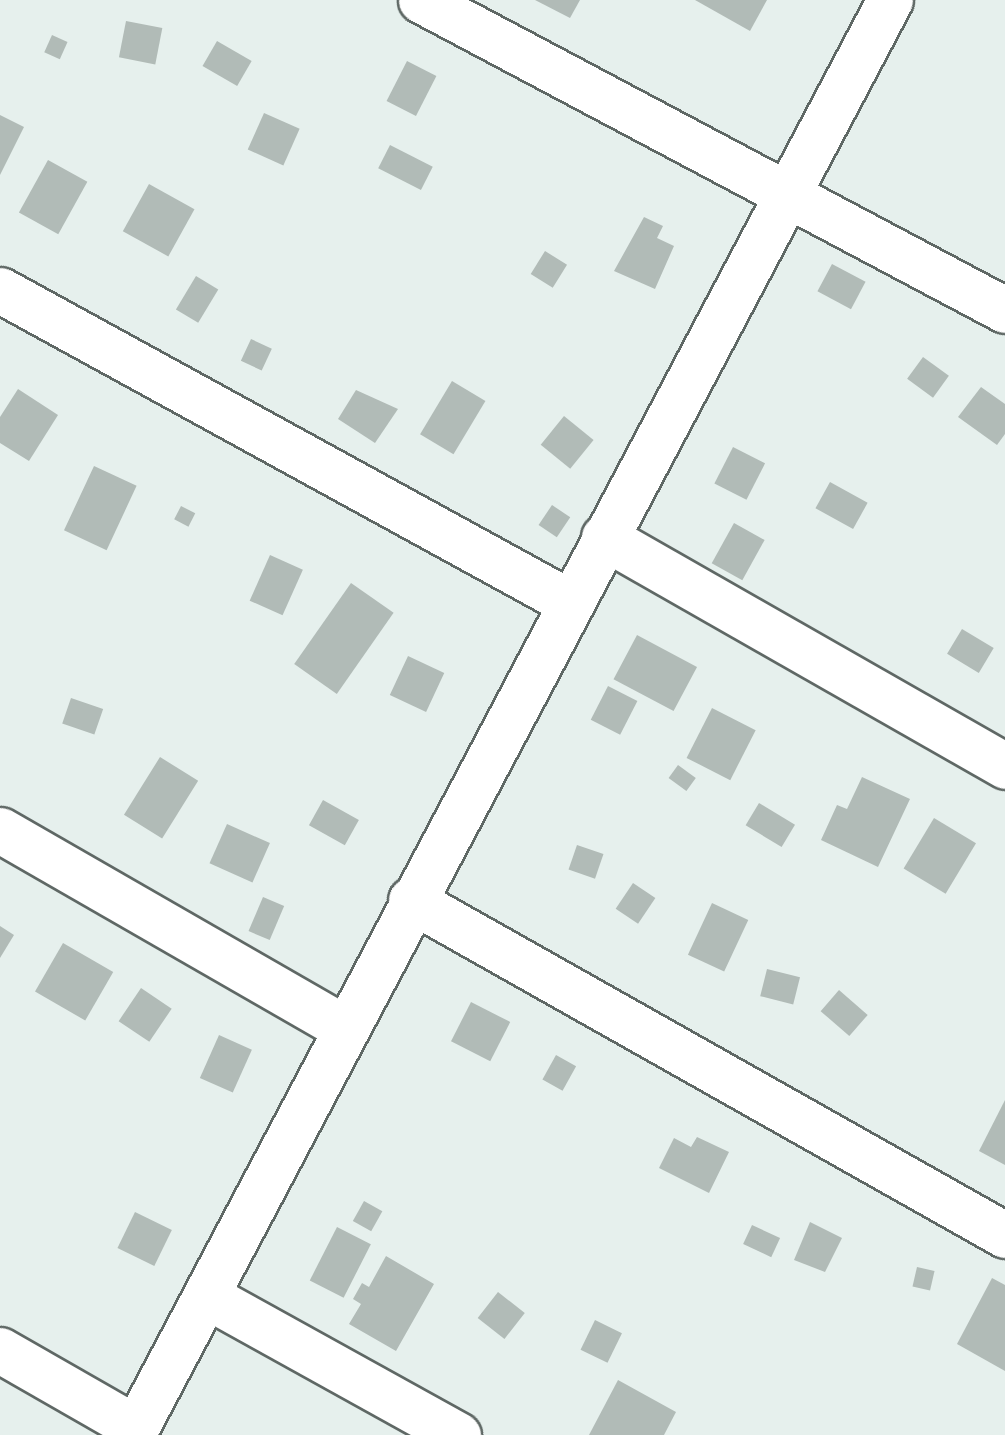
<!DOCTYPE html>
<html>
<head>
<meta charset="utf-8">
<style>
  body { margin:0 }
  #map { position:relative; width:1005px; height:1435px; overflow:hidden; background:#e6f0ed; font-family:"DM Sans",sans-serif }
  div>[style] { position:absolute }
  .building>* { inset:0; background:#b1bbb7; transform-origin:0 0 }
  .roads { filter:drop-shadow(2px 0 #5f6865) drop-shadow(-2px 0 #5f6865) drop-shadow(0 2px #5f6865) drop-shadow(0 -2px #5f6865) }
  .minor>* { height:45px; margin:-22.5px; padding:0 22.5px; transform-origin:22.5px; border-radius:22.5px; background:#fff }
  span { translate:-50% -50%; white-space:nowrap; text-align:center; line-height:1.15; -webkit-text-stroke:8px #e6f0ed; paint-order:stroke }
</style>
</head>
<body>
<div id="map">
  <div class="building">
    <div style="clip-path:polygon(535px 0,580px 0,570px 18px)"></div>
    <div style="clip-path:polygon(695px 0,767px 0,750px 31px)"></div>
    <div style="left:126px;top:21px;width:37px;height:37px;rotate:11deg"></div>
    <div style="left:52px;top:35px;width:17px;height:19px;rotate:24deg"></div>
    <div style="left:217px;top:41px;width:40px;height:29px;rotate:30deg"></div>
    <div style="left:407px;top:61px;width:33px;height:45px;rotate:27deg"></div>
    <div style="left:264px;top:113px;width:39px;height:40px;rotate:24deg"></div>
    <div style="clip-path:polygon(0 115px,24px 127px,0 175px)"></div>
    <div style="left:390px;top:145px;width:48px;height:26px;rotate:27deg"></div>
    <div style="left:48px;top:160px;width:45px;height:60px;rotate:29deg"></div>
    <div style="left:149px;top:184px;width:52px;height:54px;rotate:29deg"></div>
    <div style="clip-path:polygon(644px 217px,663px 226px,657px 238px,674px 246px,655px 289px,614px 271px)"></div>
    <div style="left:545px;top:251px;width:26px;height:27px;rotate:32deg"></div>
    <div style="left:832px;top:264px;width:38px;height:31px;rotate:28deg"></div>
    <div style="left:196px;top:276px;width:26px;height:39px;rotate:31deg"></div>
    <div style="left:251px;top:339px;width:23px;height:24px;rotate:25deg"></div>
    <div style="left:923px;top:357px;width:32px;height:27px;rotate:36deg"></div>
    <div style="left:452px;top:381px;width:39px;height:62px;rotate:31deg"></div>
    <div style="clip-path:polygon(981px 387px,1005px 404px,1005px 434px,997px 445px,958px 417px)"></div>
    <div style="clip-path:polygon(18px 389px,58px 415px,29px 461px,0 443px,0 417px)"></div>
    <div style="clip-path:polygon(356px 390px,398px 409px,375px 443px,338px 419px)"></div>
    <div style="left:564px;top:416px;width:38px;height:37px;rotate:39deg"></div>
    <div style="left:733px;top:447px;width:36px;height:41px;rotate:27deg"></div>
    <div style="left:94px;top:466px;width:47px;height:71px;rotate:25deg"></div>
    <div style="left:830px;top:482px;width:43px;height:30px;rotate:29deg"></div>
    <div style="left:552px;top:505px;width:22px;height:24px;rotate:34deg"></div>
    <div style="left:181px;top:506px;width:16px;height:15px;rotate:27deg"></div>
    <div style="left:734px;top:523px;width:35px;height:46px;rotate:29deg"></div>
    <div style="left:270px;top:555px;width:36px;height:50px;rotate:24deg"></div>
    <div style="left:351px;top:583px;width:52px;height:99px;rotate:35deg"></div>
    <div style="left:962px;top:629px;width:37px;height:29px;rotate:31deg"></div>
    <div style="left:637px;top:635px;width:68px;height:50px;rotate:28deg"></div>
    <div style="left:408px;top:656px;width:40px;height:43px;rotate:25deg"></div>
    <div style="left:608px;top:686px;width:33px;height:38px;rotate:27deg"></div>
    <div style="left:71px;top:698px;width:34px;height:27px;rotate:19deg"></div>
    <div style="left:712px;top:708px;width:49px;height:56px;rotate:27deg"></div>
    <div style="left:160px;top:757px;width:45px;height:68px;rotate:32deg"></div>
    <div style="left:678px;top:765px;width:22px;height:16px;rotate:36deg"></div>
    <div style="clip-path:polygon(862px 777px,910px 799px,878px 867px,821px 840px,837px 805px,847px 809px)"></div>
    <div style="left:323px;top:800px;width:41px;height:29px;rotate:29deg"></div>
    <div style="left:759px;top:803px;width:42px;height:26px;rotate:31deg"></div>
    <div style="left:934px;top:818px;width:49px;height:59px;rotate:31deg"></div>
    <div style="left:227px;top:824px;width:47px;height:43px;rotate:24deg"></div>
    <div style="left:577px;top:845px;width:28px;height:26px;rotate:19deg"></div>
    <div style="left:633px;top:883px;width:27px;height:31px;rotate:34deg"></div>
    <div style="left:263px;top:897px;width:23px;height:37px;rotate:23deg"></div>
    <div style="left:712px;top:903px;width:40px;height:57px;rotate:25deg"></div>
    <div style="clip-path:polygon(0 926px,14px 935px,0 958px)"></div>
    <div style="left:63px;top:943px;width:58px;height:56px;rotate:30deg"></div>
    <div style="left:767px;top:969px;width:34px;height:28px;rotate:14deg"></div>
    <div style="left:141px;top:988px;width:37px;height:40px;rotate:34deg"></div>
    <div style="left:839px;top:990px;width:38px;height:28px;rotate:41deg"></div>
    <div style="left:471px;top:1002px;width:44px;height:44px;rotate:27deg"></div>
    <div style="left:219px;top:1035px;width:36px;height:47px;rotate:24deg"></div>
    <div style="left:556px;top:1055px;width:23px;height:28px;rotate:29deg"></div>
    <div style="clip-path:polygon(1005px 1100px,1005px 1165px,979px 1151px)"></div>
    <div style="clip-path:polygon(697px 1137px,729px 1152px,709px 1193px,659px 1168px,674px 1138px,691px 1147px)"></div>
    <div style="left:364px;top:1201px;width:21px;height:23px;rotate:29deg"></div>
    <div style="left:135px;top:1212px;width:41px;height:40px;rotate:26deg"></div>
    <div style="clip-path:polygon(810px 1222px,842px 1238px,825px 1272px,794px 1260px)"></div>
    <div style="left:752px;top:1225px;width:31px;height:21px;rotate:25deg"></div>
    <div style="left:337px;top:1227px;width:38px;height:60px;rotate:27deg"></div>
    <div style="clip-path:polygon(386px 1256px,434px 1284px,396px 1351px,349px 1324px,361px 1304px,353px 1299px,362px 1283px,369px 1287px)"></div>
    <div style="left:917px;top:1267px;width:18px;height:20px;rotate:13deg"></div>
    <div style="clip-path:polygon(992px 1278px,1005px 1285px,1005px 1371px,957px 1344px)"></div>
    <div style="left:498px;top:1292px;width:34px;height:33px;rotate:38deg"></div>
    <div style="left:595px;top:1320px;width:30px;height:33px;rotate:26deg"></div>
    <div style="clip-path:polygon(618px 1380px,676px 1412px,664px 1435px,589px 1435px)"></div>
  </div>
  <div class="roads">
    <div class="minor">
      <div style="left:421px;top:0;width:661px;rotate:27.96deg"></div>
      <div style="left:0;top:290px;width:649px;rotate:28.74deg"></div>
      <div style="left:604px;top:537px;width:462px;rotate:29.7deg"></div>
      <div style="left:0;top:830px;width:396px;rotate:29.9deg"></div>
      <div style="left:411px;top:900px;width:682px;rotate:29.42deg"></div>
      <div style="left:207px;top:1296px;width:287px;rotate:29deg"></div>
      <div style="left:0;top:1350px;width:157px;rotate:29.8deg"></div>
      <div style="left:132px;top:1435px;width:1623px;rotate:-62.16deg"></div>
    </div>
  </div>
</div>
</body>
</html>
